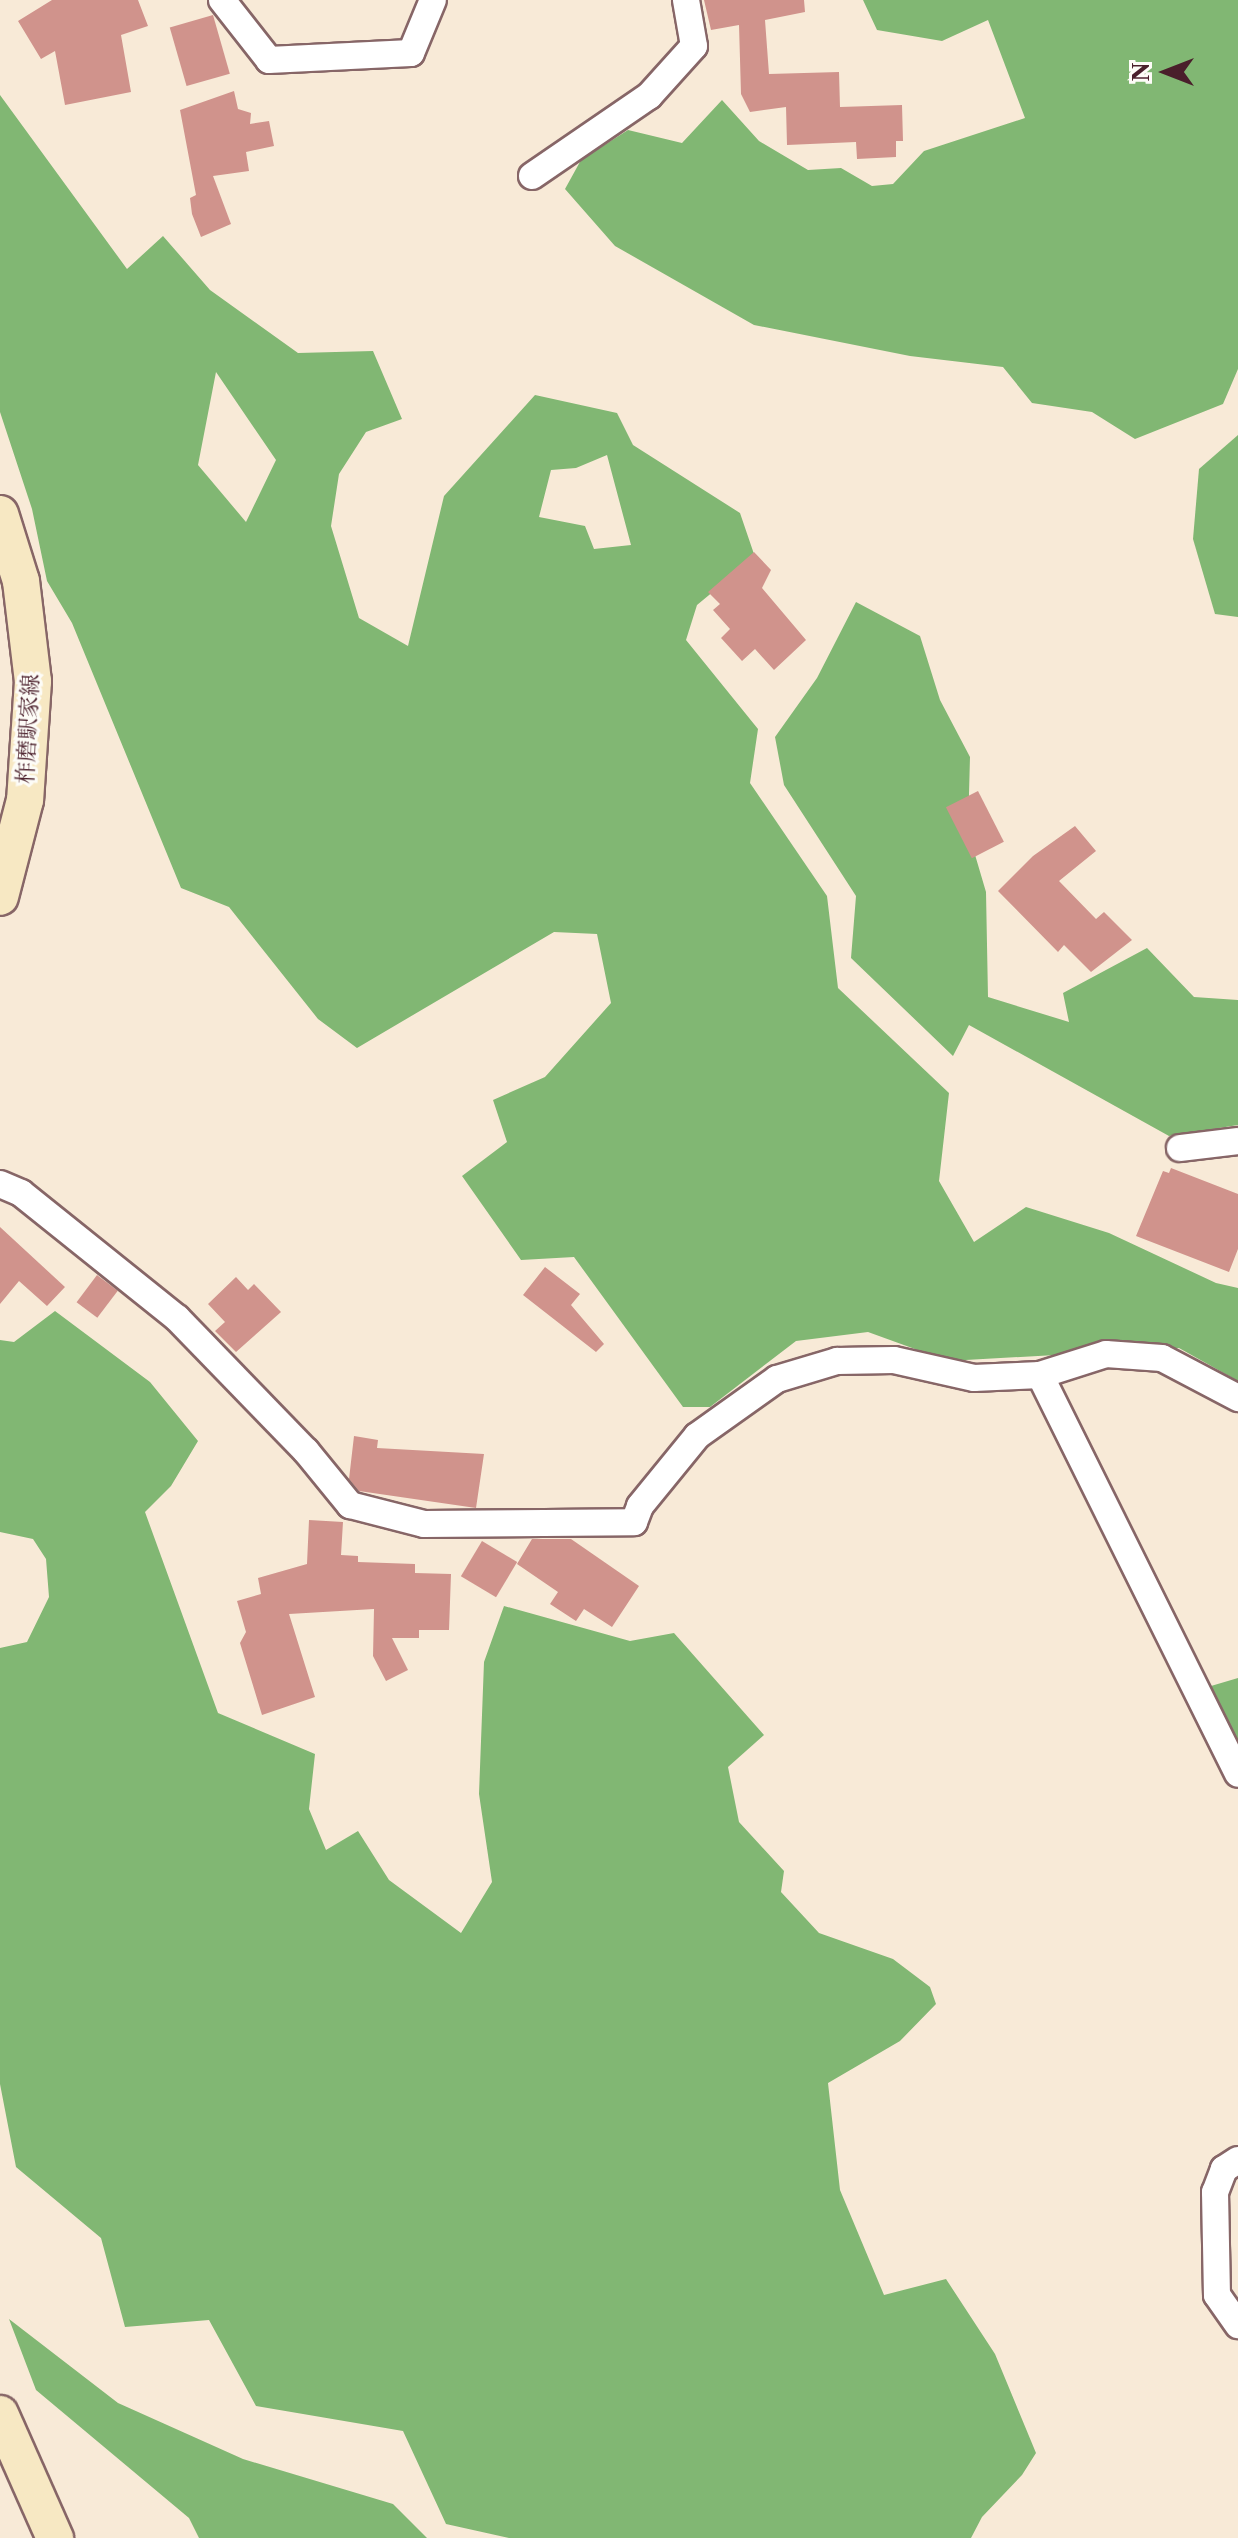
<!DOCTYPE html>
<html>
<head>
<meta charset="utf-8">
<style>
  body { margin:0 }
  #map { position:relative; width:1238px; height:2538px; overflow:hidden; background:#f8ead7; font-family:"Libre Caslon Text","Noto Serif JP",serif }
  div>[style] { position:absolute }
  .forest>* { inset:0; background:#81b773 }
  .building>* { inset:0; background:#d0938c; transform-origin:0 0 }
  .roads { filter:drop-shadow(2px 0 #876667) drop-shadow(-2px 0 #876667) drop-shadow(0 2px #876667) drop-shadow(0 -2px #876667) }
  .minor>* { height:26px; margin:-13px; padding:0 13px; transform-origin:13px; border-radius:13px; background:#fff }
  .secondary>* { height:36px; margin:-18px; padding:0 18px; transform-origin:18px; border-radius:18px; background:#f7e8c3 }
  span { translate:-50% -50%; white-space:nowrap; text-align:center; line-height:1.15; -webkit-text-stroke:6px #fdfcf7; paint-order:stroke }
  .street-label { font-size:22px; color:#4a1f2b }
  .north { position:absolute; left:1126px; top:32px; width:80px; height:80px; -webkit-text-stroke:6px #fdfcf7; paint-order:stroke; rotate:270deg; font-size:22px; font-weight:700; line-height:32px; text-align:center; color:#4a1f2b }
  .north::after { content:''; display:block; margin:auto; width:28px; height:36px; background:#4a1f2b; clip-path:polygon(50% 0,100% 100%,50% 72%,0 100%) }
</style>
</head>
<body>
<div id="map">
  <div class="forest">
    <div style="clip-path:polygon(863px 0,1238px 0,1238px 369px,1223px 404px,1135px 439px,1092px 412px,1032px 403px,1003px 367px,910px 356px,754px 325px,615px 246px,565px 189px,581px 160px,628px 130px,682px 143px,722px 100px,759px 141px,808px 170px,841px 168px,872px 186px,893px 184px,924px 151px,1025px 118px,988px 20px,942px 41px,877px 30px)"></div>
    <div style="clip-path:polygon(evenodd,0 95px,127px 269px,163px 236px,210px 290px,298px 353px,373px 351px,402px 419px,366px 432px,339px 474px,331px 526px,359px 618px,408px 646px,444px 496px,535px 395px,617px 413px,633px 445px,740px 513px,755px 557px,697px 605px,686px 640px,758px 729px,750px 783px,827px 896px,838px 988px,949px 1093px,939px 1181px,974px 1242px,1026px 1207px,1109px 1233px,1216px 1283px,1238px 1288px,1238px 1381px,1179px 1348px,948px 1361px,868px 1332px,796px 1341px,710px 1407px,683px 1407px,574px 1257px,521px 1260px,462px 1176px,507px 1142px,493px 1100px,545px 1077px,611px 1003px,597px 934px,554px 932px,357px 1048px,318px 1019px,229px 907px,181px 888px,72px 623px,47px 581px,32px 509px,0 412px,0 95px,216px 372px,276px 460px,246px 522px,198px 465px,216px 372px,0 95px,607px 455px,631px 545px,594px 549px,585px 526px,539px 517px,551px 470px,576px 468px,607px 455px)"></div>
    <div style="clip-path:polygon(1238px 435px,1238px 617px,1215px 614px,1193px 539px,1199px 469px)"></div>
    <div style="clip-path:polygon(856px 602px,920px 636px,940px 700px,970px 757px,968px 831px,986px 892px,988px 997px,1069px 1022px,1063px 993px,1147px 948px,1194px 997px,1238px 1000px,1238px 1125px,1169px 1136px,969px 1025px,953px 1056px,851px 958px,856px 896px,784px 785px,775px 737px,817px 678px)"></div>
    <div style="clip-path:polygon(55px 1311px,150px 1382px,198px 1441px,171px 1486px,145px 1512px,218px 1713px,315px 1754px,309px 1809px,326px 1850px,358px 1831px,389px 1880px,461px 1933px,492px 1882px,479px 1794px,484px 1662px,504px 1606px,630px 1641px,674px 1633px,764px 1735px,728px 1767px,739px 1822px,784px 1871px,781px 1892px,819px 1933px,893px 1959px,930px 1987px,936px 2004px,900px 2041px,828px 2083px,840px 2190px,884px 2295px,946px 2279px,995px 2354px,1036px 2453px,1022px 2475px,982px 2517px,971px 2538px,509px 2538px,446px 2524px,403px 2431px,256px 2406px,209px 2320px,125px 2327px,101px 2238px,16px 2167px,0 2084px,0 1648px,27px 1642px,49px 1597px,46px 1559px,33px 1539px,0 1532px,0 1340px,14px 1342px)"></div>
    <div style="clip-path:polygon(1238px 1678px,1238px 1741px,1211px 1686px)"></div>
    <div style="clip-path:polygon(9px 2319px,118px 2403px,243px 2459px,393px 2504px,427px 2538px,199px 2538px,189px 2518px,36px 2390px)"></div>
  </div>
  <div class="building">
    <div style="clip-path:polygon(52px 0,138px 0,148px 26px,121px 35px,131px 92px,65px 105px,55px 51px,41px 59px,18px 21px)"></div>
    <div style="clip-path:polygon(704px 0,804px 0,805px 12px,765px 20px,769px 74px,839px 72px,840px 107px,902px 105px,903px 141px,896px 141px,896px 157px,857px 159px,856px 142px,787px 145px,786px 107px,750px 112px,741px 94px,739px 25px,711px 30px)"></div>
    <div style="left:213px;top:15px;width:61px;height:45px;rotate:74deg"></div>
    <div style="clip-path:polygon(234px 91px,238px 109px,251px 113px,250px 124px,269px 121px,274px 146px,246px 152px,249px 171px,213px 176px,231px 224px,201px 237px,192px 214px,190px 198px,196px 195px,180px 110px)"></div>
    <div style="clip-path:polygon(754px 552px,771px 570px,762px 588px,806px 640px,774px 670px,755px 649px,742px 661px,721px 638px,730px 629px,713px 610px,720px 604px,708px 592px)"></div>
    <div style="left:978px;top:791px;width:57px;height:36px;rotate:63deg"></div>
    <div style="clip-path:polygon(1075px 826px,1096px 851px,1059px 881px,1096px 919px,1104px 912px,1132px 940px,1091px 972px,1064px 945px,1058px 952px,998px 891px,1033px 856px)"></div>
    <div style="clip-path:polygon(1171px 1168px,1238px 1194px,1238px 1249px,1229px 1272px,1136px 1236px,1163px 1171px,1169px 1173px)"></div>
    <div style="clip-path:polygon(0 1227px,65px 1287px,47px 1306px,19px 1281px,0 1304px)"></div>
    <div style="clip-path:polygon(545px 1267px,580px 1294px,571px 1305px,604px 1344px,596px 1352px,523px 1295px)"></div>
    <div style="left:97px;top:1275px;width:26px;height:34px;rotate:37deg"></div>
    <div style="clip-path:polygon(236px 1277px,248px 1290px,254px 1284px,281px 1312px,236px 1352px,215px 1331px,225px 1322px,208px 1304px)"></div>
    <div style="clip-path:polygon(354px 1436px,378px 1440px,377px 1448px,484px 1454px,476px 1508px,359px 1491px,349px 1479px)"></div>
    <div style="clip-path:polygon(309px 1520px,343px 1522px,341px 1555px,358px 1556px,358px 1562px,415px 1564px,415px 1573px,451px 1574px,449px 1630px,419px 1630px,419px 1638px,392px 1638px,408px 1670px,386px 1681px,373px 1656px,374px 1609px,289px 1614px,315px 1697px,262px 1715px,240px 1643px,246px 1632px,237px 1601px,261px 1594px,258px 1578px,307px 1564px)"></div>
    <div style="clip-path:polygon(532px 1539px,571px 1539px,639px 1586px,612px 1627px,584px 1609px,576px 1621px,550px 1604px,558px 1592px,517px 1564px)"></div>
    <div style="left:482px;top:1541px;width:41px;height:41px;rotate:31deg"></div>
  </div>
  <div class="roads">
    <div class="minor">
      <div style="left:222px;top:0;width:76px;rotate:51.9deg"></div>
      <div style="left:269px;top:60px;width:142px;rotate:-2.8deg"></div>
      <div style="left:411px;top:53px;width:57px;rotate:-67.5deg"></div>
      <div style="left:532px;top:176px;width:142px;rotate:-34.4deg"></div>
      <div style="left:649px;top:96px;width:67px;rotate:-48deg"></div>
      <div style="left:694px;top:46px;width:47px;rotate:-99.9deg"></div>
      <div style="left:1180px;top:1148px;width:58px;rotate:-6.9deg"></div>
      <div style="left:0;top:1184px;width:23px;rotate:23deg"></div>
      <div style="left:21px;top:1193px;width:200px;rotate:38.7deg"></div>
      <div style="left:177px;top:1318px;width:185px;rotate:45.9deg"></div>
      <div style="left:306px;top:1451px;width:70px;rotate:50.8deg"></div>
      <div style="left:350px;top:1505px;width:76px;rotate:14.4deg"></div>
      <div style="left:424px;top:1524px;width:210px;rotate:-0.5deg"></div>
      <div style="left:634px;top:1522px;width:17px;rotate:-69deg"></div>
      <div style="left:640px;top:1506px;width:90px;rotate:-50.8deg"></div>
      <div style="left:697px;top:1436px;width:98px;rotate:-35.5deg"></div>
      <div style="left:777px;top:1379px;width:63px;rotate:-16.7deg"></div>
      <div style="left:837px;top:1361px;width:57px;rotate:-1deg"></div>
      <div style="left:894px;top:1360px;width:82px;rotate:12.7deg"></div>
      <div style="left:974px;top:1378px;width:66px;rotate:-2.6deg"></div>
      <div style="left:1040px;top:1375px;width:69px;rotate:-17.7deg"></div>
      <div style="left:1106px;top:1354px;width:56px;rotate:4.1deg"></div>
      <div style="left:1162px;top:1358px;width:86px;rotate:27.8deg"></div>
      <div style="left:1040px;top:1375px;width:445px;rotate:63.6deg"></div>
      <div style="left:1238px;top:2160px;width:17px;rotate:147deg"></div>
      <div style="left:1224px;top:2169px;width:25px;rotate:111deg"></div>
      <div style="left:1215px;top:2192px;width:103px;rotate:88.9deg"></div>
      <div style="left:1217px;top:2295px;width:37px;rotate:55deg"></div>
    </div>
    <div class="secondary">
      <div style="left:0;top:514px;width:70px;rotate:72.6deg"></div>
      <div style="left:21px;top:581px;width:101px;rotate:83.2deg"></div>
      <div style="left:33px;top:681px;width:119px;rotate:93.8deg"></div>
      <div style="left:25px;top:800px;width:100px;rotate:104.5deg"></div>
      <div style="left:0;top:2414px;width:136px;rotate:66.1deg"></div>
    </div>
  </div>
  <div class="street-label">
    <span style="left:28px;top:729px;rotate:-87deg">柞磨駅家線</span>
  </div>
  <div class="north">N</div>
</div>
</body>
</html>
